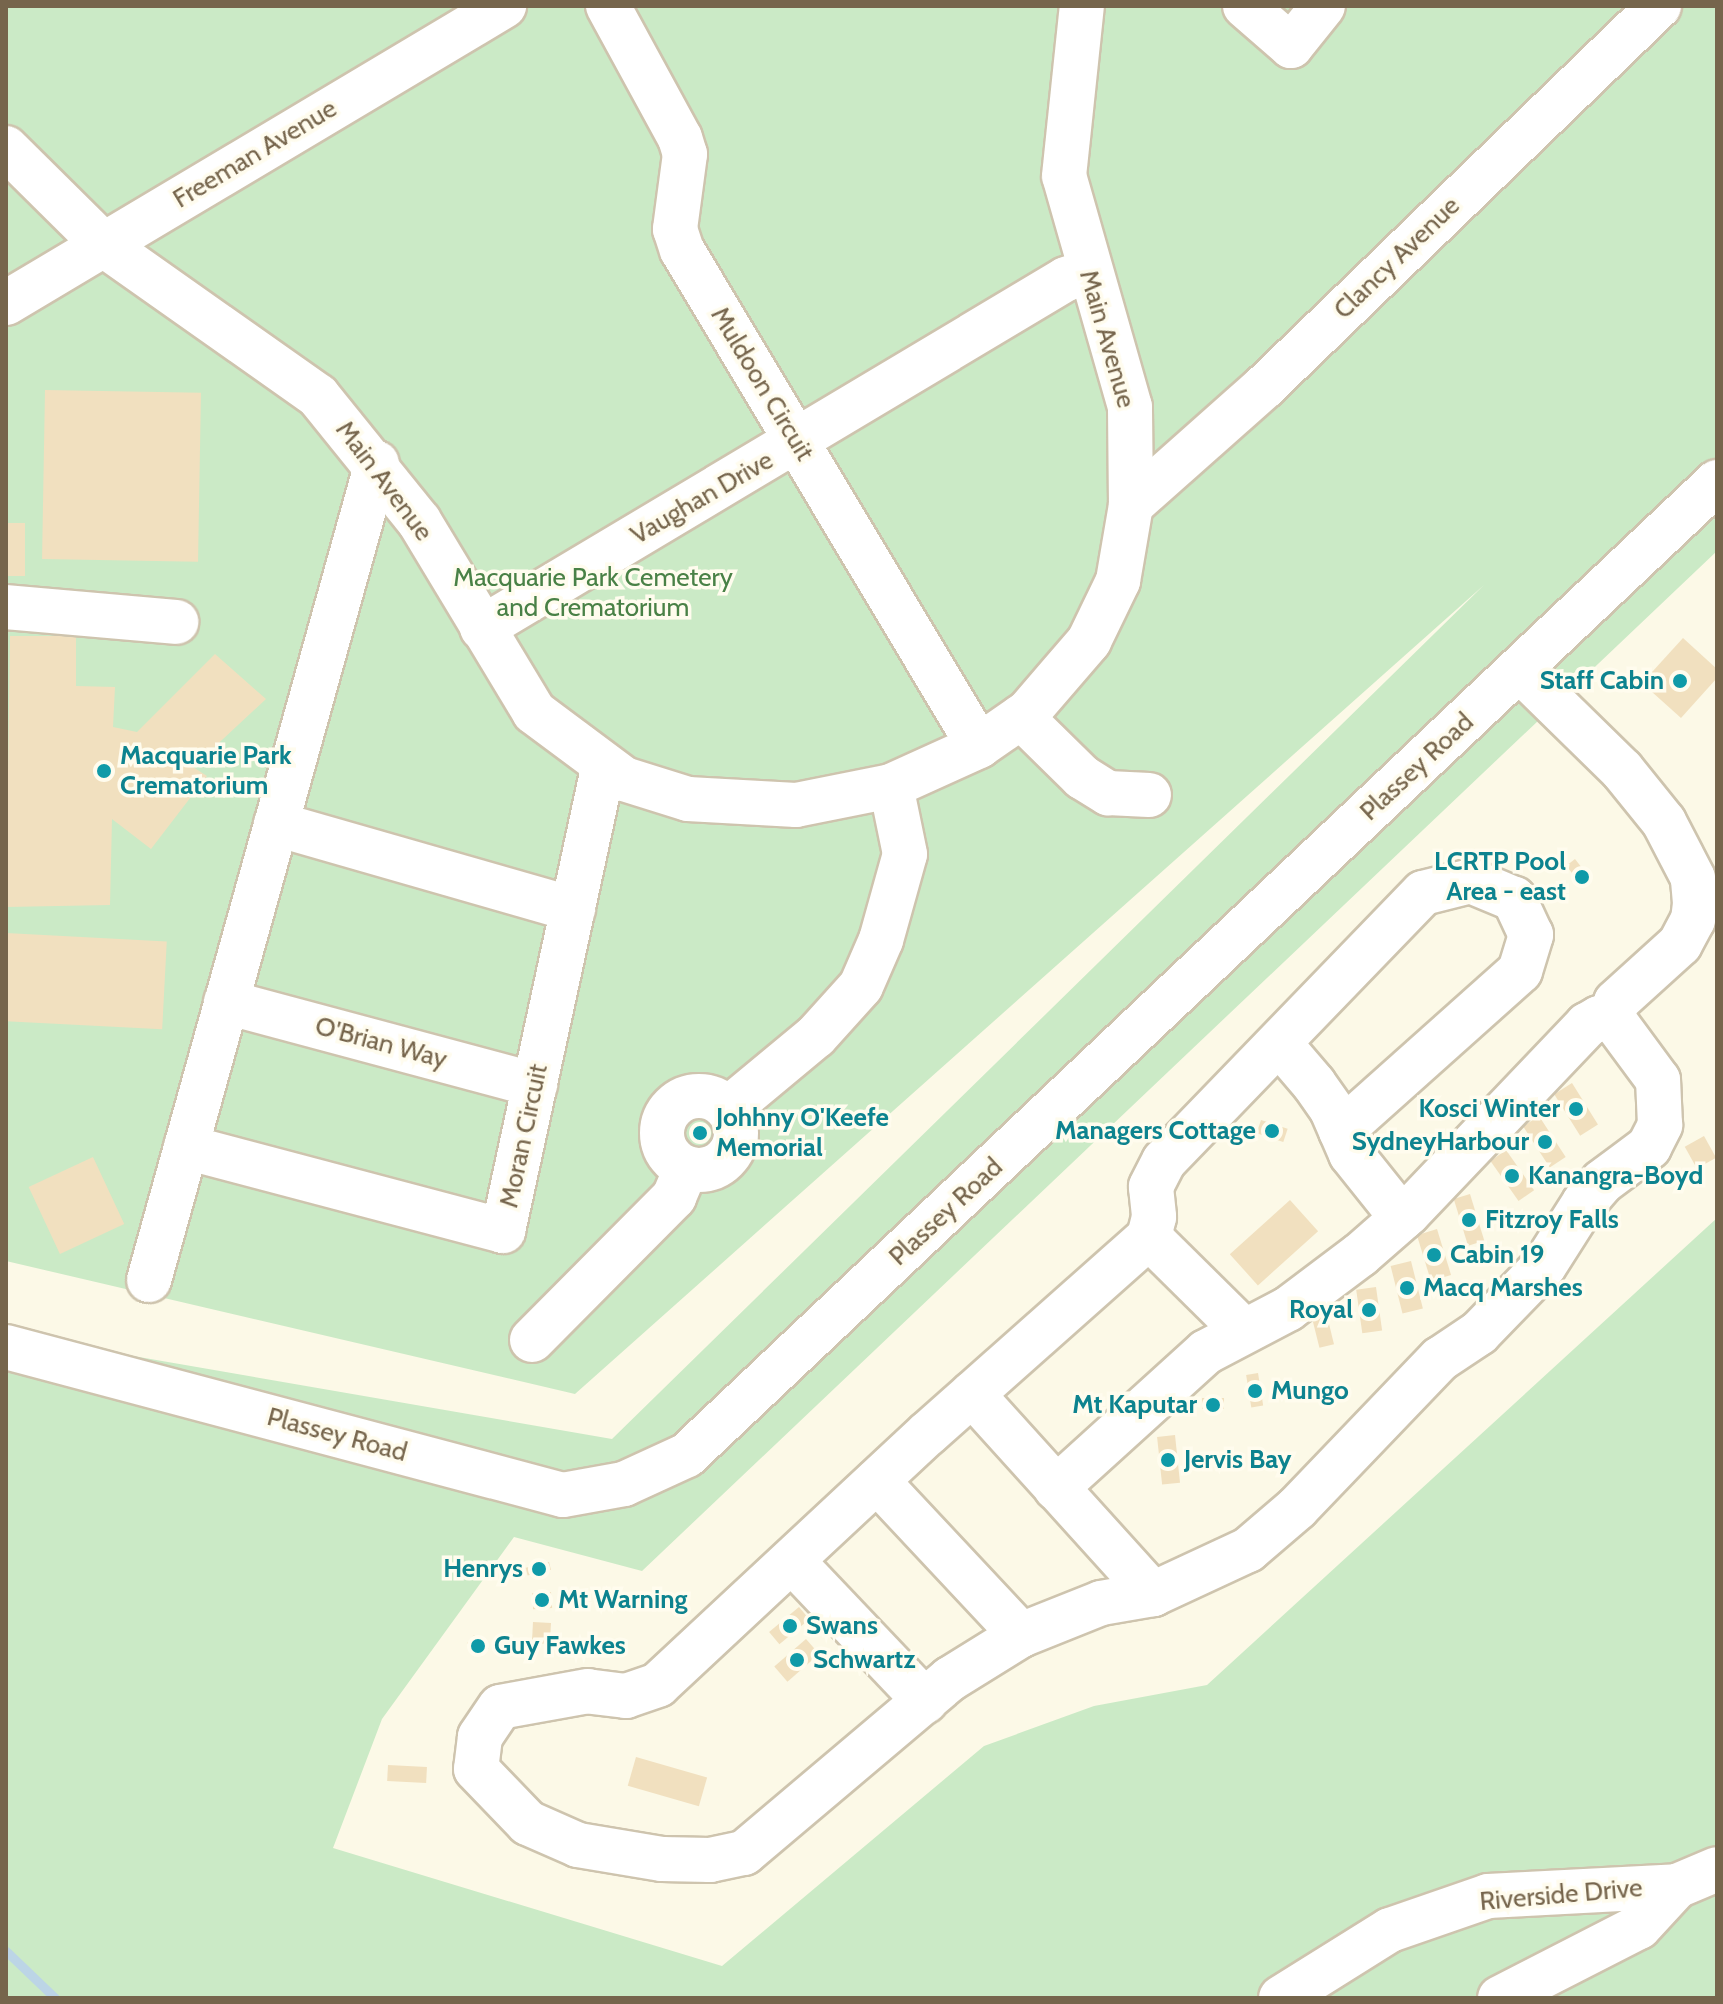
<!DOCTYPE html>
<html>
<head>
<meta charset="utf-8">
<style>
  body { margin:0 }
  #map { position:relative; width:1723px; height:2004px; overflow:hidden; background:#fcf9e7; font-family:Cabin,sans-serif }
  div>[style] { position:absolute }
  .green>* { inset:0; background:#cbeac6 }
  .stream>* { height:9px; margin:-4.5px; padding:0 4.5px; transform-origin:4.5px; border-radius:4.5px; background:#bcd5e6 }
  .building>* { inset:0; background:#f1e0bf; transform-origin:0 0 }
  .roads { filter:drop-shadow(2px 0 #cec4ae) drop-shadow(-2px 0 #cec4ae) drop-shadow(0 2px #cec4ae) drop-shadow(0 -2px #cec4ae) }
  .minor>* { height:44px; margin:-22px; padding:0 22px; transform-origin:22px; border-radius:22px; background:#fff }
  .minor>.ring { margin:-22px; padding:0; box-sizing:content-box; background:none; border:44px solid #fff; border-radius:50% }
  .dots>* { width:22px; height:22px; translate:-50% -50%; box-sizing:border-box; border:4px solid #fffcee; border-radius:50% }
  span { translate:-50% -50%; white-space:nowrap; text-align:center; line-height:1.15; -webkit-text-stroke:7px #fffcee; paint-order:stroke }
  .street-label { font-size:26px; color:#76654c }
  .park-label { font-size:26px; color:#498146 }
  .culture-label { font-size:26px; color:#0d838f; font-weight:700 }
  .right { translate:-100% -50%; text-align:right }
  .left { translate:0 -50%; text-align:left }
  .frame { position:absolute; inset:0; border:8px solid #76654c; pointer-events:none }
</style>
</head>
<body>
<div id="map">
  <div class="green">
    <div style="clip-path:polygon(6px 6px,1717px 6px,1717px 551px,642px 1571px,514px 1537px,382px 1719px,333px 1848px,722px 1966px,984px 1746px,1094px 1706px,1207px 1685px,1717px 1218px,1717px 1998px,6px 1998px,6px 1334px,612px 1439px,1484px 585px,575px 1394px,6px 1261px)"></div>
  </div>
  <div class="stream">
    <div style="left:6px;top:1951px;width:68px;rotate:43.8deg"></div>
  </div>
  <div class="building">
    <div style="left:45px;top:390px;width:156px;height:169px;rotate:1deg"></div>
    <div style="left:6px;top:523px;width:19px;height:53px"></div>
    <div style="clip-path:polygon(10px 636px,76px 636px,76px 686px,115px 687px,113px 727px,137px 732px,215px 654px,266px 699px,193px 767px,207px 776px,151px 849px,112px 819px,110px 905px,6px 907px)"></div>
    <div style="clip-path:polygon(1683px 638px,1717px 669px,1717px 678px,1681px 718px,1642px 683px)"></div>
    <div style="left:1575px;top:859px;width:24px;height:11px;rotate:52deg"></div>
    <div style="left:6px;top:933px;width:161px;height:88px;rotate:3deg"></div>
    <div style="left:1572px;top:1083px;width:49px;height:21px;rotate:58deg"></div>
    <div style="left:1539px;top:1116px;width:49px;height:19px;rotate:57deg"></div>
    <div style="left:1261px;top:1120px;width:28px;height:14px;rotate:18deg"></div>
    <div style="left:1704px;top:1136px;width:25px;height:22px;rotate:61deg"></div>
    <div style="left:1506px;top:1150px;width:49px;height:19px;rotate:55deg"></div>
    <div style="left:93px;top:1157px;width:74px;height:71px;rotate:65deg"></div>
    <div style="left:1470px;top:1194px;width:49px;height:17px;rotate:73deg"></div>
    <div style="left:1290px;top:1200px;width:42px;height:81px;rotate:48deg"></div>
    <div style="left:1437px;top:1229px;width:48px;height:21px;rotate:73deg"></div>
    <div style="left:1411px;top:1261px;width:49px;height:21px;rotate:76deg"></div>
    <div style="left:1376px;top:1287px;width:44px;height:20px;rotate:82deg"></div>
    <div style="left:1327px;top:1316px;width:29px;height:15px;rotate:76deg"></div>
    <div style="left:1258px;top:1373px;width:33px;height:12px;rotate:81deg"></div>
    <div style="left:1224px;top:1398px;width:11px;height:22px;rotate:90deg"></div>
    <div style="left:1175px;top:1435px;width:48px;height:18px;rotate:84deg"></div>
    <div style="left:549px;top:1562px;width:8px;height:24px;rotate:76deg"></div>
    <div style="left:551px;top:1592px;width:16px;height:19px;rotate:86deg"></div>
    <div style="left:799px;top:1607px;width:16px;height:39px;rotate:50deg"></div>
    <div style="left:533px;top:1622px;width:18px;height:21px;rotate:3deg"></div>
    <div style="left:474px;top:1635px;width:20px;height:11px;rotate:41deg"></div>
    <div style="left:806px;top:1639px;width:20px;height:42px;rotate:49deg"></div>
    <div style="left:636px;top:1757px;width:74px;height:30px;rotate:16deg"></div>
    <div style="left:388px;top:1765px;width:39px;height:16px;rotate:3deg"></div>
  </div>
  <div class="roads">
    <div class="minor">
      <div style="left:608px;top:6px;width:150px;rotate:61.4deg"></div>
      <div style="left:680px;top:138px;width:17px;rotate:73deg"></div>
      <div style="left:685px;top:154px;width:76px;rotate:97.6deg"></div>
      <div style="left:675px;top:229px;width:22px;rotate:72deg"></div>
      <div style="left:682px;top:250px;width:578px;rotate:59.09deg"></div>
      <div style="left:1245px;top:6px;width:61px;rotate:41deg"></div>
      <div style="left:1291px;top:46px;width:51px;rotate:-51.3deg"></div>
      <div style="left:6px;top:148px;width:138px;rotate:44.7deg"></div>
      <div style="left:104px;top:245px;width:262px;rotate:35.2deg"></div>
      <div style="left:318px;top:396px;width:161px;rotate:51.1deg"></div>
      <div style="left:419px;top:521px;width:223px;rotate:58.9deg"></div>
      <div style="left:534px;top:712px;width:112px;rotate:36.7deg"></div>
      <div style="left:624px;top:779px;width:67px;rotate:17.4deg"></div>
      <div style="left:688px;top:799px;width:108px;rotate:3.2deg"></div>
      <div style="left:796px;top:805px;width:97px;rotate:-11.3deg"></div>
      <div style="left:891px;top:786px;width:97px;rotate:-24.4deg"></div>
      <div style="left:979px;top:746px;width:60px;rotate:-34.8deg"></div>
      <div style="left:1028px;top:712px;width:94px;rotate:-49.3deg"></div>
      <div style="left:1089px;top:641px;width:67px;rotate:-64.2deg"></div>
      <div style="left:1118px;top:581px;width:77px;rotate:-80.3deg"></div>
      <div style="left:1131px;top:505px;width:98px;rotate:-90.6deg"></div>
      <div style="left:1130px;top:407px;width:240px;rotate:-105.9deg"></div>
      <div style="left:1064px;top:176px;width:171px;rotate:-84deg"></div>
      <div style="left:6px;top:303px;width:580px;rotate:-30.81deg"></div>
      <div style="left:1131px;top:505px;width:178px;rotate:-41.6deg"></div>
      <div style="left:1264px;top:387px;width:549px;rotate:-43.97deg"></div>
      <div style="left:6px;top:607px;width:171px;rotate:5deg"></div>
      <div style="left:482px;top:628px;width:680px;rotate:-30.86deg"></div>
      <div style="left:1066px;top:279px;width:22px;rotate:-18deg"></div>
      <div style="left:1021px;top:717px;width:86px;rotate:44.5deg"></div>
      <div style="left:1082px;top:777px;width:31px;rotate:32deg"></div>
      <div style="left:1108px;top:793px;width:41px;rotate:2.8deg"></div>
      <div style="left:276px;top:824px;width:309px;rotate:16deg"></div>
      <div style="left:226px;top:1002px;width:320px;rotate:15deg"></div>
      <div style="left:1279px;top:1043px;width:54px;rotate:49.5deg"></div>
      <div style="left:1314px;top:1084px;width:32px;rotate:55deg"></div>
      <div style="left:1332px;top:1110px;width:48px;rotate:66.6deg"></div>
      <div style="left:1351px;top:1154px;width:82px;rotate:51.4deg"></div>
      <div class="ring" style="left:662px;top:1096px;width:30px;height:30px"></div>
      <div style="left:728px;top:1109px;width:114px;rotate:-39.7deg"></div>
      <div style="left:816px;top:1036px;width:67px;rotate:-48deg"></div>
      <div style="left:861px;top:986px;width:50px;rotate:-66.5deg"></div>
      <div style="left:881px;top:940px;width:89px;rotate:-74.4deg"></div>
      <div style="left:905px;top:854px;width:69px;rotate:-101.6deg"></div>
      <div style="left:1341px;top:1131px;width:240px;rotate:-41.8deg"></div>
      <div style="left:1520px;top:971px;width:38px;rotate:-73deg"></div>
      <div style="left:1531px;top:935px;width:40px;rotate:-115deg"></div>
      <div style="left:1514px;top:899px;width:47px;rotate:-157.3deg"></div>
      <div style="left:1471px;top:881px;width:49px;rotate:166deg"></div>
      <div style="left:1423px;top:893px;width:373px;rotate:134deg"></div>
      <div style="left:1164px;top:1161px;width:29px;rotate:117deg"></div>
      <div style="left:1151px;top:1187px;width:30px;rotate:84deg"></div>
      <div style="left:1154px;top:1217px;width:21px;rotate:104deg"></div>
      <div style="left:1149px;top:1237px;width:295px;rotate:138.4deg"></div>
      <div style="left:928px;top:1433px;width:369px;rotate:137deg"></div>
      <div style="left:658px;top:1685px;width:34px;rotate:161deg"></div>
      <div style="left:626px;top:1696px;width:38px;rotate:-173deg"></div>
      <div style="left:588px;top:1691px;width:89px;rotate:169.7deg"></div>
      <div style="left:500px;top:1707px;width:36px;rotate:124deg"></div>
      <div style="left:480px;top:1737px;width:32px;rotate:97deg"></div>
      <div style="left:476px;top:1769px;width:75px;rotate:46.1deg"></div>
      <div style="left:528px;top:1823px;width:55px;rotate:23.7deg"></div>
      <div style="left:578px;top:1845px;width:85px;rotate:9.5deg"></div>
      <div style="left:662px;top:1859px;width:48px;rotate:1.2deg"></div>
      <div style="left:710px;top:1860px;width:35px;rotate:-12deg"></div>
      <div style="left:744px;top:1853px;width:270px;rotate:-40.2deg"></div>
      <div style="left:950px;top:1679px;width:84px;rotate:-31.8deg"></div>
      <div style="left:1021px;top:1635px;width:86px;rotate:-21.8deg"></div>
      <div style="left:1101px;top:1603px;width:53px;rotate:-9.8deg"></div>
      <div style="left:1153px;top:1594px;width:105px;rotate:-24.9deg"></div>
      <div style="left:1248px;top:1550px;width:65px;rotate:-40.6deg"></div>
      <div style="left:1297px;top:1508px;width:207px;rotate:-46.2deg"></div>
      <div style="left:1440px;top:1359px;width:47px;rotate:-33.7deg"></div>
      <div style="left:1479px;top:1333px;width:93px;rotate:-45.9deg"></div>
      <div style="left:1544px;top:1266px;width:75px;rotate:-57.6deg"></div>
      <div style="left:1584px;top:1203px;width:28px;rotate:-49deg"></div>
      <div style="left:1602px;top:1182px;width:59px;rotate:-36.7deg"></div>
      <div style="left:1649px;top:1147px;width:25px;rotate:-63deg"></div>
      <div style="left:1660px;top:1125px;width:45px;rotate:-92.5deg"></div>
      <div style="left:1658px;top:1080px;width:76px;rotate:-126.4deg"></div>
      <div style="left:1613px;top:1019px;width:17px;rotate:-80deg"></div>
      <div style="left:1616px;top:1002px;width:86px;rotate:-42.2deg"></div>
      <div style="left:1680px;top:944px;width:27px;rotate:-62deg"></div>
      <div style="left:1693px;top:920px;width:17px;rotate:-83deg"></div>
      <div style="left:1695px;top:903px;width:25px;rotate:-95deg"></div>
      <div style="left:1693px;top:878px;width:63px;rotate:-117.4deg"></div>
      <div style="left:1664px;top:822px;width:67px;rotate:-128.9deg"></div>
      <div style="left:1622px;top:770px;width:143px;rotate:-135.6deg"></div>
      <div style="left:186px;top:1147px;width:328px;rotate:14.8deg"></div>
      <div style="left:503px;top:1231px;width:474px;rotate:-77.8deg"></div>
      <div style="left:1149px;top:1237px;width:131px;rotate:44.7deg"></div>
      <div style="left:149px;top:1280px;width:848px;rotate:-74.41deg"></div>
      <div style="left:532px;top:1340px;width:202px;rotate:-45.2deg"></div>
      <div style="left:674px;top:1197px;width:30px;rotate:-67deg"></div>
      <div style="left:6px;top:1347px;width:576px;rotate:14.88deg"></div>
      <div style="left:563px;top:1495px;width:62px;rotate:-10.2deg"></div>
      <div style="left:624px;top:1484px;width:69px;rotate:-24.7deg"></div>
      <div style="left:687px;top:1455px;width:1417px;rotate:-43.37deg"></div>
      <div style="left:972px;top:1394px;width:270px;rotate:47.9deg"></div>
      <div style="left:877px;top:1481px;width:211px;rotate:46.9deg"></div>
      <div style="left:1056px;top:1488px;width:202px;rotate:-42.2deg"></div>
      <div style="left:1206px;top:1352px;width:93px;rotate:-27.7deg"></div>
      <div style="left:1288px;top:1309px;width:90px;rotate:-36.9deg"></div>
      <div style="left:1360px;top:1255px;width:64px;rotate:-41.2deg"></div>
      <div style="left:1408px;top:1213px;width:260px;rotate:-46.4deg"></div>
      <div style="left:1587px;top:1025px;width:14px;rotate:-30deg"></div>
      <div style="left:1599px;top:1018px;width:14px;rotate:4deg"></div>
      <div style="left:793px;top:1562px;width:192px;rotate:46.5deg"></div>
      <div style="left:1281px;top:1998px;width:128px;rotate:-32deg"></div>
      <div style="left:1390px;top:1930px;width:104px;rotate:-19.1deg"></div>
      <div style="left:1488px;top:1896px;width:189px;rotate:-3deg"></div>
      <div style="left:1677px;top:1886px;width:43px;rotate:-23deg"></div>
      <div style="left:1500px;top:1998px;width:156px;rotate:-27.1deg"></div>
      <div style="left:1639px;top:1927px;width:56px;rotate:-47.2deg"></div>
    </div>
  </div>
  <div class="dots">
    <div style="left:1680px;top:681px;background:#0f9aa8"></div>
    <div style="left:104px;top:771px;background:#0f9aa8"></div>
    <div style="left:1582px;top:877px;background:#0f9aa8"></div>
    <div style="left:1576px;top:1109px;background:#0f9aa8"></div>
    <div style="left:1272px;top:1131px;background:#0f9aa8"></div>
    <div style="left:700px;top:1133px;background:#0f9aa8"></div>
    <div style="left:1545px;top:1142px;background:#0f9aa8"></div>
    <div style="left:1512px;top:1176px;background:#0f9aa8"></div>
    <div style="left:1469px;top:1220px;background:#0f9aa8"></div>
    <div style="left:1434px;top:1255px;background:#0f9aa8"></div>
    <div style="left:1407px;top:1288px;background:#0f9aa8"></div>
    <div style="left:1369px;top:1310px;background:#0f9aa8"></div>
    <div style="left:1255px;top:1391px;background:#0f9aa8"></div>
    <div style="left:1213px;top:1405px;background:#0f9aa8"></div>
    <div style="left:1168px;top:1460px;background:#0f9aa8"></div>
    <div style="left:539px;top:1569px;background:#0f9aa8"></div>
    <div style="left:542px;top:1600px;background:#0f9aa8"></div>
    <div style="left:790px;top:1626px;background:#0f9aa8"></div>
    <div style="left:478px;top:1646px;background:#0f9aa8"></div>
    <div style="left:797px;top:1660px;background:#0f9aa8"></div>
  </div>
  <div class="street-label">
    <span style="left:255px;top:154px;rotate:-31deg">Freeman Avenue</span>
    <span style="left:1397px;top:258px;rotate:-44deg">Clancy Avenue</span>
    <span style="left:1107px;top:339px;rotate:74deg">Main Avenue</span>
    <span style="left:762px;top:384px;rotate:59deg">Muldoon Circuit</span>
    <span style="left:384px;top:481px;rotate:53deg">Main Avenue</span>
    <span style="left:702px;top:498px;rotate:-30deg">Vaughan Drive</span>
    <span style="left:1417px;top:767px;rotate:-43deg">Plassey Road</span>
    <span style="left:381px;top:1043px;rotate:15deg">O'Brian Way</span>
    <span style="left:524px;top:1136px;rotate:-78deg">Moran Circuit</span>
    <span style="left:946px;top:1212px;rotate:-43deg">Plassey Road</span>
    <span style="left:337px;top:1435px;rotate:15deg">Plassey Road</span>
    <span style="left:1561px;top:1895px;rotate:-5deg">Riverside Drive</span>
  </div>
  <div class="park-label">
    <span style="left:593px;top:593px">Macquarie Park Cemetery<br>and Crematorium</span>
  </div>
  <div class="culture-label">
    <span class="right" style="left:1664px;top:681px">Staff Cabin</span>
    <span class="left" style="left:120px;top:771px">Macquarie Park<br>Crematorium</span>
    <span class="right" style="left:1566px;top:877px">LCRTP Pool<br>Area - east</span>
    <span class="right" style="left:1560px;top:1109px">Kosci Winter</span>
    <span class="left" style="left:716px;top:1133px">Johhny O'Keefe<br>Memorial</span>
    <span class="right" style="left:1256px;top:1131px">Managers Cottage</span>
    <span class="right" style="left:1529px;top:1142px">SydneyHarbour</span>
    <span class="left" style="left:1528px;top:1176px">Kanangra-Boyd</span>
    <span class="left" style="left:1485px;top:1220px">Fitzroy Falls</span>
    <span class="left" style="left:1450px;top:1255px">Cabin 19</span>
    <span class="left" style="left:1423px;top:1288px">Macq Marshes</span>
    <span class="right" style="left:1353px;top:1310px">Royal</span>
    <span class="left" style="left:1271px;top:1391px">Mungo</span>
    <span class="right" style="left:1197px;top:1405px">Mt Kaputar</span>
    <span class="left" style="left:1184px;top:1460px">Jervis Bay</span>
    <span class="right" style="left:523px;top:1569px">Henrys</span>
    <span class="left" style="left:558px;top:1600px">Mt Warning</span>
    <span class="left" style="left:806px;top:1626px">Swans</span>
    <span class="left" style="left:494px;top:1646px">Guy Fawkes</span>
    <span class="left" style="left:813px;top:1660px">Schwartz</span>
  </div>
  <div class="frame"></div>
</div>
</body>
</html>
